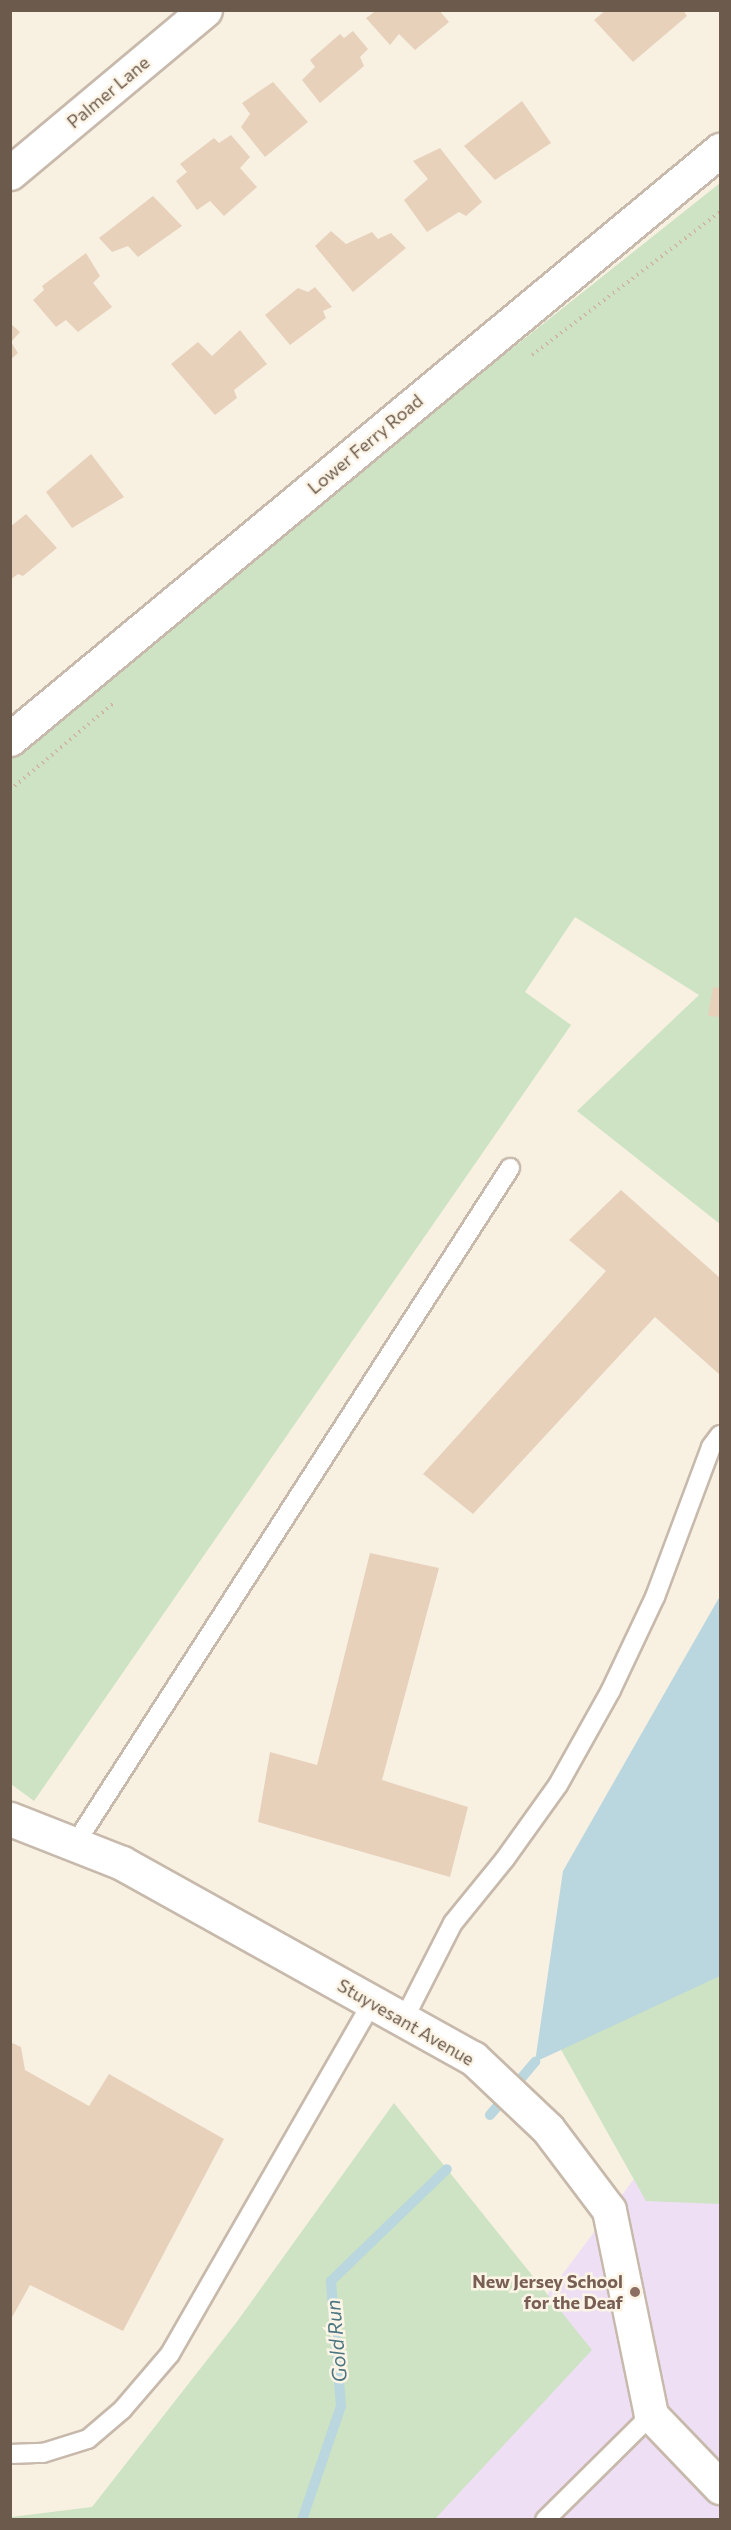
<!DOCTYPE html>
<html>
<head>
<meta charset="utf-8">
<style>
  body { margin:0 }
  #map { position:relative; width:731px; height:2530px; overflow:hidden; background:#f8f1e2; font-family:Commissioner,sans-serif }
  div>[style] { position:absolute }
  .education>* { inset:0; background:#eedff4 }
  .green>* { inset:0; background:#cde3c3 }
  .water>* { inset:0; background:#bad6de }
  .stream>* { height:10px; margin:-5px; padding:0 5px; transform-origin:5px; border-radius:5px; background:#bad6de }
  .building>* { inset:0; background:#e7d1bb }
  .path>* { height:4px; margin-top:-2px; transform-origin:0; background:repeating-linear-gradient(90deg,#ceb6a1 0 1.5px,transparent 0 6px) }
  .roads { filter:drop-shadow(2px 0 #c7b9ab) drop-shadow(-2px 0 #c7b9ab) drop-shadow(0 2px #c7b9ab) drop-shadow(0 -2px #c7b9ab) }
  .lane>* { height:18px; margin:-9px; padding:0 9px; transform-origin:9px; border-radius:9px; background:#fff }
  .street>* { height:33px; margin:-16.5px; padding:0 16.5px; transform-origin:16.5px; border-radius:16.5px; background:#fff }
  .secondary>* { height:33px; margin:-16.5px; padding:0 16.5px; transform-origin:16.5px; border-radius:16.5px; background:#fff }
  .dots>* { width:16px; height:16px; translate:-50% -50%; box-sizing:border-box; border:3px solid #fcf5e7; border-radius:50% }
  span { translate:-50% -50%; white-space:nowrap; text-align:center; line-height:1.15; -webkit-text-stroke:5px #fcf5e7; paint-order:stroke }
  .street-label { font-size:18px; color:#6c5a4c }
  .education-label { font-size:18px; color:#785e54; font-weight:700 }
  .right { translate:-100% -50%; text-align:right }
  .water-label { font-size:20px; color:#4d7683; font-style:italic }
  .frame { position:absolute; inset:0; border:12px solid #6c5a4c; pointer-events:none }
</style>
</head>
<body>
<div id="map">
  <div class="education">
    <div style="clip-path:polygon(720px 2064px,720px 2519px,379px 2519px)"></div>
  </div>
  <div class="green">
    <div style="clip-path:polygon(720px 183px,720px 1224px,577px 1111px,699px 995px,575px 917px,525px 992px,571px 1025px,34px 1801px,11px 1784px,11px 747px)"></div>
    <div style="clip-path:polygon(720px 1957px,720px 2204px,646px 2201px,560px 2048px)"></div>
    <div style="clip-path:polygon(394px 2103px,592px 2350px,435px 2519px,11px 2519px,11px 2517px,92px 2507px,236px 2323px)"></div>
  </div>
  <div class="water">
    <div style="clip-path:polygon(720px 1596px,720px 1976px,535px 2062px,563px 1871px)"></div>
  </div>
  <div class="stream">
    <div style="left:490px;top:2115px;width:70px;rotate:-49.7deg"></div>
    <div style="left:302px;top:2520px;width:120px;rotate:-71.1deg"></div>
    <div style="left:341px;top:2406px;width:125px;rotate:-94.6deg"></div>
    <div style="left:331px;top:2281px;width:161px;rotate:-44deg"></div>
  </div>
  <div class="building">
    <div style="clip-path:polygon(377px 10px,439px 10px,449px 22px,415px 50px,399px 34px,390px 45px,366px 18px)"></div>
    <div style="clip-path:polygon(606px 10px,683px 10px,687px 16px,633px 62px,594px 20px)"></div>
    <div style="clip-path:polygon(353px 31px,368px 49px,360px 57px,364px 66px,320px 103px,302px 80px,315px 67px,310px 60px,340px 34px,344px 38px)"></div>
    <div style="clip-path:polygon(273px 82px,308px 122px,265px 157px,241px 127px,250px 114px,242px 103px)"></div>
    <div style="clip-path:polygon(522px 101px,551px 143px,495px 180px,464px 146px)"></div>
    <div style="clip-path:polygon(231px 135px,250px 157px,240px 168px,257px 187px,224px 216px,210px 201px,197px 210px,176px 181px,187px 172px,180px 164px,214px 138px,219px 143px)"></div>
    <div style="clip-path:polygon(440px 148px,482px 202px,466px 216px,459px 212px,427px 232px,404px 200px,428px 179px,413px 161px)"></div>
    <div style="clip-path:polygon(153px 196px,182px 226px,138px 257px,128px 246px,112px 252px,99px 238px)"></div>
    <div style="clip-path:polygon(331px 231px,346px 244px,372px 232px,378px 239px,391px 233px,406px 248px,353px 292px,315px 246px)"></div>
    <div style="clip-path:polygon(86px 253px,100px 276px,93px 283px,112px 307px,78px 332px,66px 320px,56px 327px,33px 300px,44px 290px,42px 286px)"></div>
    <div style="clip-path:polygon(315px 287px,332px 307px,323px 311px,326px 318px,290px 345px,265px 315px,298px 288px,308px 292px)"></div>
    <div style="clip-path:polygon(10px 323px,20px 332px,11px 342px,18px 353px,10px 360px)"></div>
    <div style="clip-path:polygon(240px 330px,267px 364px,234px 390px,237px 398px,215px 415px,171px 364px,198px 342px,212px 356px)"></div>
    <div style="clip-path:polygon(91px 454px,124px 497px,72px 528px,46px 492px)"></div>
    <div style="clip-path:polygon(26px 514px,57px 548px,23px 576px,18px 574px,10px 580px,10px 527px)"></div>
    <div style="clip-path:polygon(713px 987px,720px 988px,720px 1017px,708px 1016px)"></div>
    <div style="clip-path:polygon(621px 1190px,720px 1278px,720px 1375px,655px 1317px,473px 1514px,423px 1474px,606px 1271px,569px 1240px)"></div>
    <div style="clip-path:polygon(370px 1553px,439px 1568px,382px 1780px,468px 1807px,450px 1877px,258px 1822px,270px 1752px,317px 1765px)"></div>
    <div style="clip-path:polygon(10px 2042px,21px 2047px,25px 2070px,89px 2106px,109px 2074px,224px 2139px,123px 2331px,30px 2285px,10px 2321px)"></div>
  </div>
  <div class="path">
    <div style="left:532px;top:355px;width:236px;rotate:-37.3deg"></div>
    <div style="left:10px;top:790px;width:138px;rotate:-40deg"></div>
  </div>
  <div class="roads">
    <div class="lane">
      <div style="left:75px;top:1844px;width:804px;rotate:-57.24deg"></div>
      <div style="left:403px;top:2021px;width:110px;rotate:-63deg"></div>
      <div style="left:453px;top:1923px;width:82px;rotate:-50.9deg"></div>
      <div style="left:505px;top:1859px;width:91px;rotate:-54.4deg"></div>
      <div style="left:558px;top:1785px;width:109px;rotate:-60.8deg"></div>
      <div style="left:611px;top:1690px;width:103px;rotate:-64.7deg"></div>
      <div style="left:655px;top:1597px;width:160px;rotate:-69.5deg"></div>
      <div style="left:711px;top:1447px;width:15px;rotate:-53deg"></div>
      <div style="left:10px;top:2454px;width:33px;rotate:-2deg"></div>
      <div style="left:43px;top:2453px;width:47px;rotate:-17.3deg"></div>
      <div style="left:88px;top:2439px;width:45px;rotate:-40.5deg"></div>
      <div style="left:122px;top:2410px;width:74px;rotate:-49.4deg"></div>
      <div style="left:170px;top:2354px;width:405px;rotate:-60.1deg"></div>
      <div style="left:545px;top:2520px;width:149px;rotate:-44.7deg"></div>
    </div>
    <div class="street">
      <div style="left:10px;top:173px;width:254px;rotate:-39.9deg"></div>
      <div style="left:10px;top:1819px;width:120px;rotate:21.4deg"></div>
      <div style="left:122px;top:1863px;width:402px;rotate:29.1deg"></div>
      <div style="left:473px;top:2058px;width:103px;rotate:43.4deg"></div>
      <div style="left:548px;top:2129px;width:101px;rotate:53deg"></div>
      <div style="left:609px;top:2210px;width:209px;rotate:78.4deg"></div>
      <div style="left:651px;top:2415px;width:100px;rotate:46.2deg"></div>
    </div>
    <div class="secondary">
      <div style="left:10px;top:739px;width:923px;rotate:-39.68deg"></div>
    </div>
  </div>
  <div class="dots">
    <div style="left:635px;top:2292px;background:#8d6e63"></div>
  </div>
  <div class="street-label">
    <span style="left:108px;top:92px;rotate:-40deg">Palmer Lane</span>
    <span style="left:365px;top:444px;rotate:-40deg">Lower Ferry Road</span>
    <span style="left:406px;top:2022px;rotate:30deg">Stuyvesant Avenue</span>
  </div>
  <div class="education-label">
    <span class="right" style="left:623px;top:2292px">New Jersey School<br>for the Deaf</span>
  </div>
  <div class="water-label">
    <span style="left:336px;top:2341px;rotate:-95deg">Gold Run</span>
  </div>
  <div class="frame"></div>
</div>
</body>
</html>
